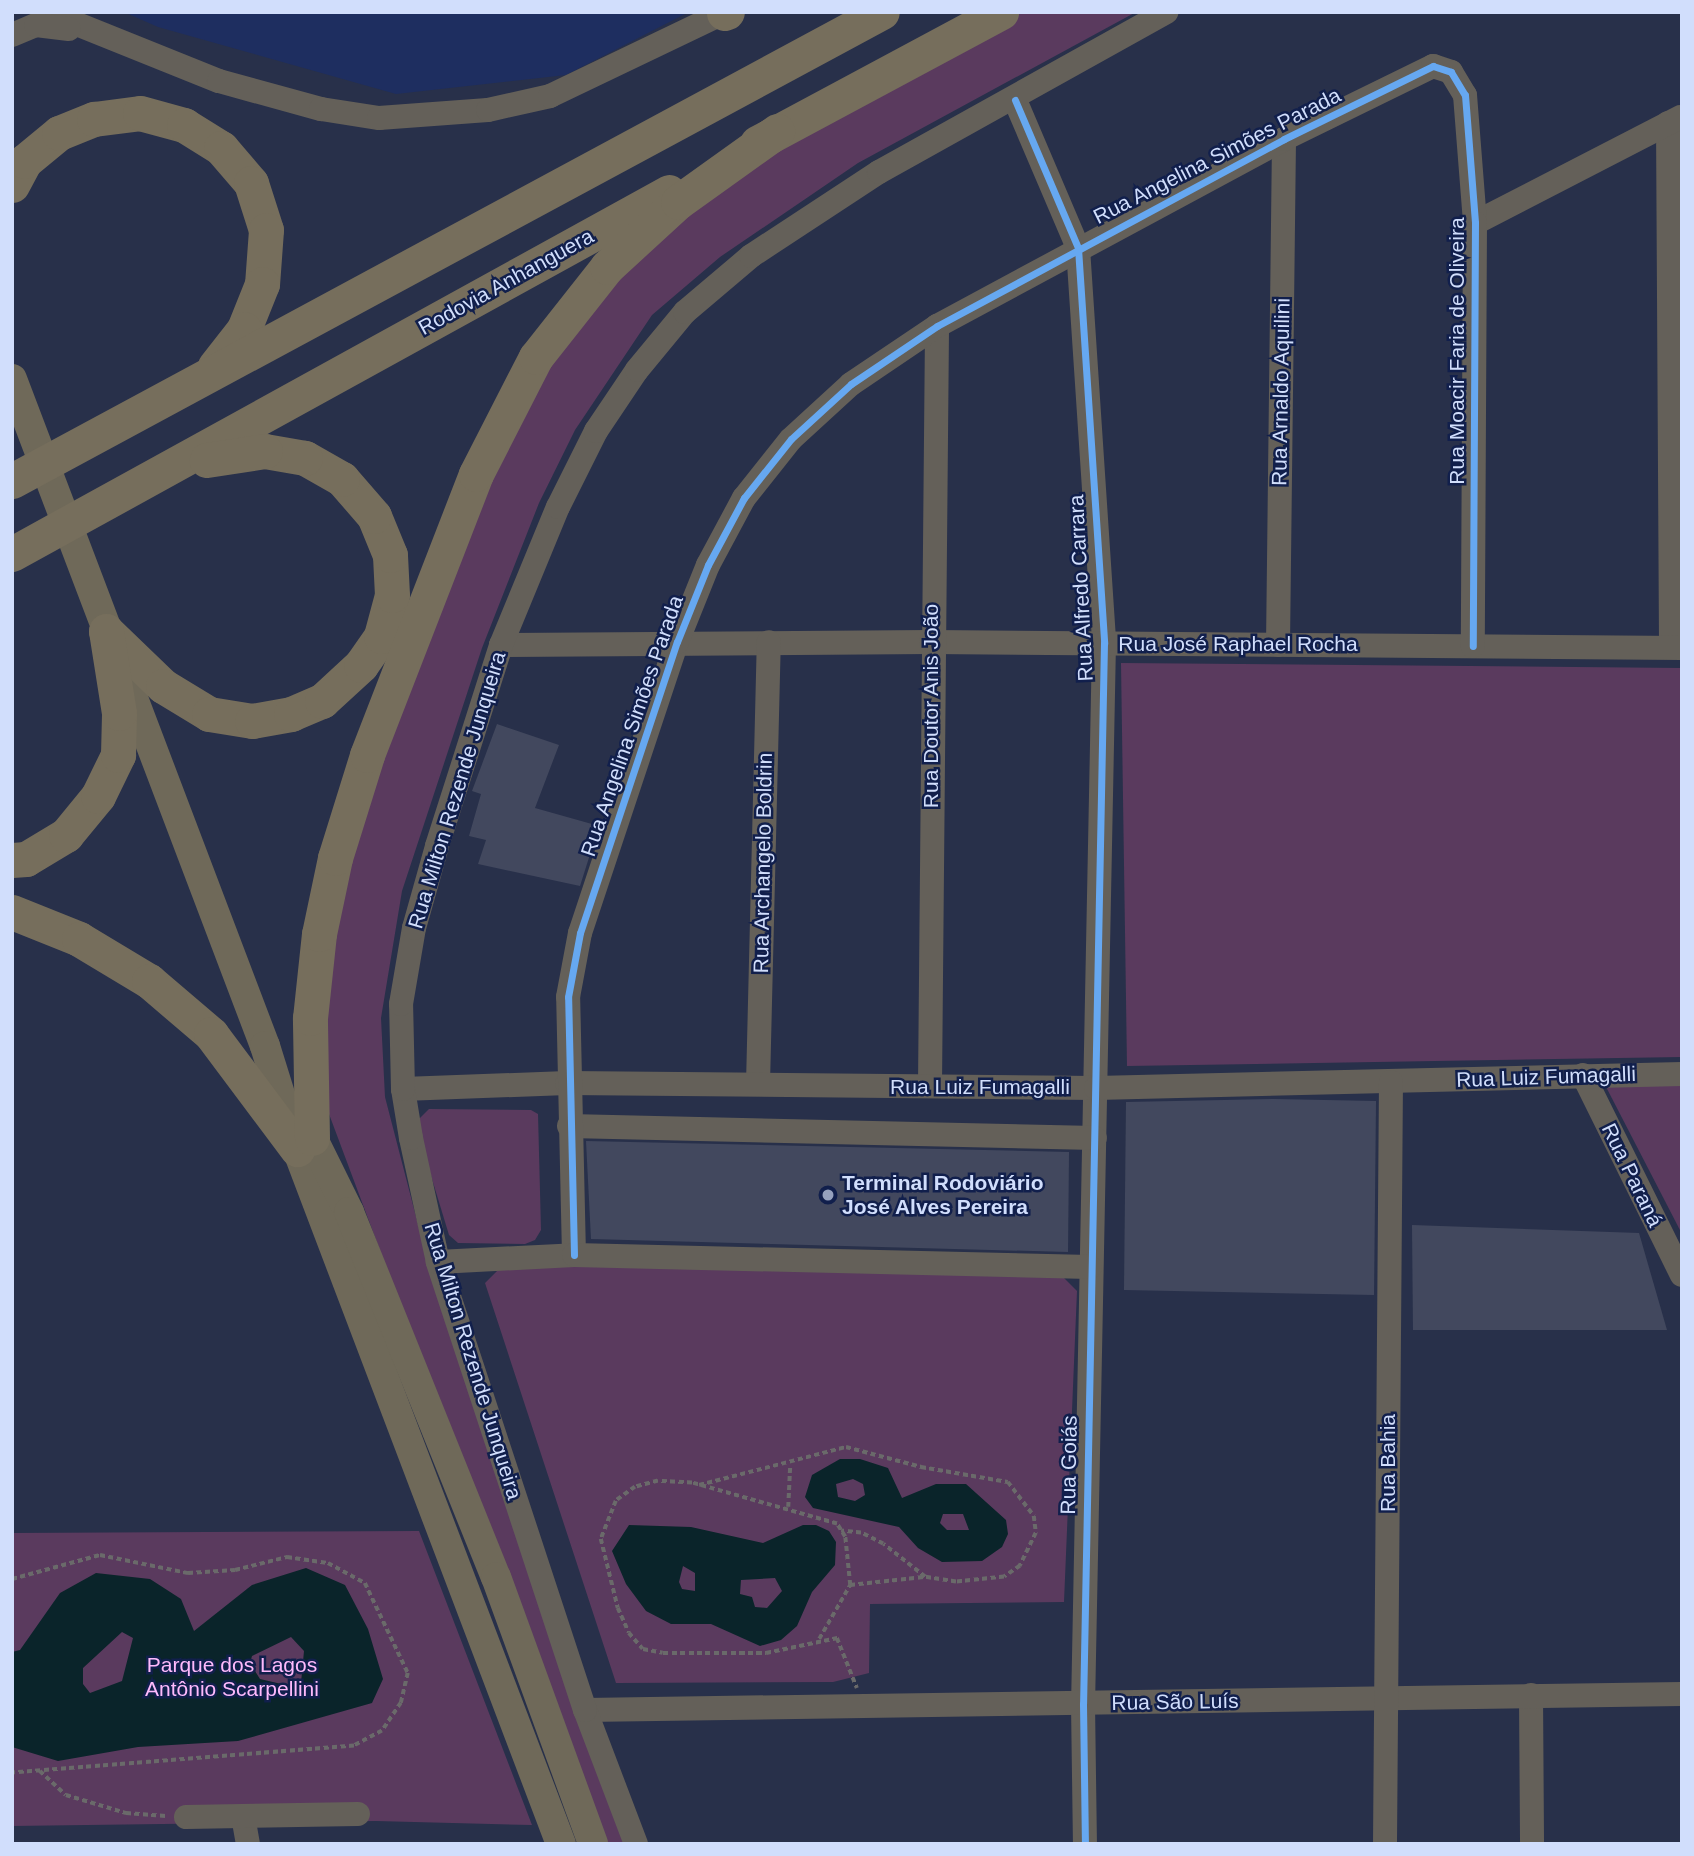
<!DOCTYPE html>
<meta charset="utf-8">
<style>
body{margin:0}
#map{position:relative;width:1694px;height:1856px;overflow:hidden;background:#28304a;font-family:Helvetica,sans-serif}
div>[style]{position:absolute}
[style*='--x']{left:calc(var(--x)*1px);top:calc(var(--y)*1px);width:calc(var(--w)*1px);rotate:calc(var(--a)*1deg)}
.built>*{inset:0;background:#1e2e60}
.green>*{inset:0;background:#5a3a5e}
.water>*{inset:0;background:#0a242a}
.building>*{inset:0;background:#42485e}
.path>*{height:3.5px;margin-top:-1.75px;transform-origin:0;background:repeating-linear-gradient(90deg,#6a6a6a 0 5px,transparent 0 8.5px)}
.minor>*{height:24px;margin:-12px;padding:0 12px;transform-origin:12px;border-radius:12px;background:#646059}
.major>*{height:30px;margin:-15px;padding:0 15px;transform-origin:15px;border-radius:15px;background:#6f6959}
.highway>*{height:35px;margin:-17.5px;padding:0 17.5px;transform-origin:17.5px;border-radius:17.5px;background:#766e5c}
.cycleway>*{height:7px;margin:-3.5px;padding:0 3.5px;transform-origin:3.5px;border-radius:3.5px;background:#66a8f1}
.dots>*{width:19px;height:19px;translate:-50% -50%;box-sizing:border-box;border:4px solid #111f4c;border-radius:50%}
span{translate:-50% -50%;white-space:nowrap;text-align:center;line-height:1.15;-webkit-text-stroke:5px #111f4c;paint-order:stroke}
.street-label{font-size:21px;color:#d1defc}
.poi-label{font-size:21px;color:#d1defc;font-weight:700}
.left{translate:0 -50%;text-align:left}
.park-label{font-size:21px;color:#febafc}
.frame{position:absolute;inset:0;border:14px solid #d1defc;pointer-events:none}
</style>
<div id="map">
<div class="built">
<div style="clip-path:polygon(124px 12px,689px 12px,566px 75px,396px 94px,158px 27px)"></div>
</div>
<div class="green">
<div style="clip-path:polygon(1017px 12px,1136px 12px,858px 163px,720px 257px,652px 315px,575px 430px,539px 503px,482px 648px,402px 891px,381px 1018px,385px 1097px,428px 1263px,627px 1844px,602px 1844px,329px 1114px,318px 1057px,328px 938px,360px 798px,453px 559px,546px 359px,687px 203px)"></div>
<div style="clip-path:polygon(1121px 663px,1682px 668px,1682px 1057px,1127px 1066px)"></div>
<div style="clip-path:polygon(1603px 1081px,1682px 1082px,1682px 1234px)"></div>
<div style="clip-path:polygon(429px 1109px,531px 1110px,538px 1114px,541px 1230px,535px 1240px,525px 1244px,458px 1243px,449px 1235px,415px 1123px)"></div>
<div style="clip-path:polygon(504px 1264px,1061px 1275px,1077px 1291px,1064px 1602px,870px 1604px,869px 1673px,833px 1682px,616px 1683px,485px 1283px)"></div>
<div style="clip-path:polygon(419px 1531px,532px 1825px,376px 1821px,12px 1826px,12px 1533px)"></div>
</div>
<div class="water">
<div style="clip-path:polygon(evenodd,840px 1459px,860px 1459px,888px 1468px,902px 1498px,936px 1484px,966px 1484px,1006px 1520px,1008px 1534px,1002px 1547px,982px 1561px,942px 1562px,918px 1548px,899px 1527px,813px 1508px,805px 1497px,812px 1475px,840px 1459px,853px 1479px,863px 1484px,865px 1495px,855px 1501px,838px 1497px,836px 1484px,853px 1479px,840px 1459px,943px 1514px,963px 1514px,969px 1530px,947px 1530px,940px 1523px,943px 1514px)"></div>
<div style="clip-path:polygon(evenodd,629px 1525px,691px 1527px,763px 1543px,803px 1525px,816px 1525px,829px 1531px,836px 1542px,835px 1565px,812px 1592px,797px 1626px,781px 1640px,760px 1646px,711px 1624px,671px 1624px,646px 1611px,626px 1584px,612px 1551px,629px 1525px,683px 1566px,695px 1573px,695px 1591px,682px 1589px,679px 1582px,683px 1566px,629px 1525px,775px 1578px,782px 1591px,767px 1608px,755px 1607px,752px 1597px,740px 1594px,741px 1580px,775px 1578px)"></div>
<div style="clip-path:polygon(evenodd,306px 1568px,345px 1585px,368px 1629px,383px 1679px,372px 1703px,238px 1741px,138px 1747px,58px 1761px,12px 1747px,12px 1652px,20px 1650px,60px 1593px,96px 1573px,150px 1579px,181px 1599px,194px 1631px,252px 1585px,306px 1568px,122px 1632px,133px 1638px,122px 1681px,90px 1693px,83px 1684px,83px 1668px,122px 1632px,306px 1568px,291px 1637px,304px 1651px,301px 1683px,294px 1687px,260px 1679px,250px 1663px,252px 1656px,291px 1637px)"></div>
</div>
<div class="building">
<div style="clip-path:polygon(497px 724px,559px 745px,535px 808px,599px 826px,580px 886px,478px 864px,486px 840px,469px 836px,481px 794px,472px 791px)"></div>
<div style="clip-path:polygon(1274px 1099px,1376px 1101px,1374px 1295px,1124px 1290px,1126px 1102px)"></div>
<div style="clip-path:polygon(586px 1141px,1069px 1152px,1068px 1252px,591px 1239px)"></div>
<div style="clip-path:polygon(1412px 1225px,1639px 1233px,1667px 1330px,1413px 1330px)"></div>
</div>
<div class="path">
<div style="--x:699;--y:1485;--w:152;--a:-14.5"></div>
<div style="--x:846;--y:1447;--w:78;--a:14.9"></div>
<div style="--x:921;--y:1467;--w:88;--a:9.8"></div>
<div style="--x:1008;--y:1482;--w:43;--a:52.6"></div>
<div style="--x:1034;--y:1516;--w:17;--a:83"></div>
<div style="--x:1036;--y:1533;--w:37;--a:116"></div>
<div style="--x:1020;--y:1566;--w:19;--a:145"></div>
<div style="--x:1004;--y:1577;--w:48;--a:174.1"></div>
<div style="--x:956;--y:1582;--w:31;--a:-171"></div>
<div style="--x:925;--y:1577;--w:53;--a:-141.8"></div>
<div style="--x:883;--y:1544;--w:25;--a:-153"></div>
<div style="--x:861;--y:1533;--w:20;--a:-174"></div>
<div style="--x:788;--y:1507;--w:42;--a:-87.3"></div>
<div style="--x:12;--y:1579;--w:91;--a:-15.3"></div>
<div style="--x:100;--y:1555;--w:90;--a:11.6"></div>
<div style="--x:188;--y:1573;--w:47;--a:-3.7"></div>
<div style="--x:235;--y:1570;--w:54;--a:-14"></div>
<div style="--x:287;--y:1557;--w:41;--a:8.3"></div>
<div style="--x:328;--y:1563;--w:42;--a:28.4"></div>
<div style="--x:365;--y:1583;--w:100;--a:64.5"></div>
<div style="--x:408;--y:1673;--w:31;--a:103"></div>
<div style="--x:401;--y:1703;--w:34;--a:124"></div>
<div style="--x:382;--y:1731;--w:32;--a:152"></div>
<div style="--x:354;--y:1746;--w:343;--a:175.5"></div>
<div style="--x:850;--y:1585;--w:74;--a:-6.2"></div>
<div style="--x:819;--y:1639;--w:62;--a:-60.1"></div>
<div style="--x:850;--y:1585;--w:48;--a:-95.9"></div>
<div style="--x:845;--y:1537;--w:15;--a:-122"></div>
<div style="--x:837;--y:1524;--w:151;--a:-164.2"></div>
<div style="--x:692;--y:1483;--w:34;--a:-177"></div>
<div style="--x:658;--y:1481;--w:24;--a:165"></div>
<div style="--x:635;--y:1487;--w:24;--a:144"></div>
<div style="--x:616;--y:1501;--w:41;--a:111.5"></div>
<div style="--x:601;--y:1539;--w:71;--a:76.2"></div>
<div style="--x:618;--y:1608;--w:27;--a:66"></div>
<div style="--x:629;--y:1633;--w:21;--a:49"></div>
<div style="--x:643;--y:1649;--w:20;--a:11"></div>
<div style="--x:663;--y:1653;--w:103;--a:0"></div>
<div style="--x:766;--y:1653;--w:73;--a:-11.9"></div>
<div style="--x:837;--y:1638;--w:54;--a:68.2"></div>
<div style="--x:40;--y:1771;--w:35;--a:43"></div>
<div style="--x:66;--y:1795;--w:63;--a:16.7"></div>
<div style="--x:126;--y:1813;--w:40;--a:4.3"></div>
</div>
<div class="minor">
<div style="--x:47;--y:12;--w:185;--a:21.9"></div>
<div style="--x:219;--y:81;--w:106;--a:15.4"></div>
<div style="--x:321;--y:109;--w:59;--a:8.8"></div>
<div style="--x:379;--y:118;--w:109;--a:-4.2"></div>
<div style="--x:488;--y:110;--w:64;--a:-12.7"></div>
<div style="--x:550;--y:96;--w:194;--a:-25.6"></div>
<div style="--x:12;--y:35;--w:26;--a:-23"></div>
<div style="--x:36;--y:25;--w:33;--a:7"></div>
<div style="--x:1015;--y:100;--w:161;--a:66.9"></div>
<div style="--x:1078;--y:248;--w:396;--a:86.2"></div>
<div style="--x:1104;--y:643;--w:1061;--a:91.13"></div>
<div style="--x:1083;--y:1704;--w:140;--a:89.2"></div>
<div style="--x:1668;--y:123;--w:524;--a:89.67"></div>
<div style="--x:1475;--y:223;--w:231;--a:-27.3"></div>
<div style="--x:501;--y:645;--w:430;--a:-0.4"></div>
<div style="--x:931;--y:642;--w:751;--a:0.46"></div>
<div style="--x:1278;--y:645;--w:506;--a:-89.32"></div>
<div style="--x:1583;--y:1075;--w:223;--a:63.7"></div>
<div style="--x:758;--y:1084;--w:442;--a:-88.6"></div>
<div style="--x:930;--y:1086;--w:760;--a:-89.47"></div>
<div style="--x:403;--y:1089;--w:164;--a:-2.1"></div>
<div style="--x:567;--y:1083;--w:529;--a:0.54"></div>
<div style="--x:1096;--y:1088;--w:586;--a:-1.37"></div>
<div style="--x:569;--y:1126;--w:526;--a:1.31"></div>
<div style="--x:574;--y:1255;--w:258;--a:-91.3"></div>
<div style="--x:568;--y:997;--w:65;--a:-79.4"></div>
<div style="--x:580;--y:933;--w:307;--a:-71.6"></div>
<div style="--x:677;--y:642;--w:83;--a:-68.1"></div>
<div style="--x:708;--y:565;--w:76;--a:-61.8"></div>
<div style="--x:744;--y:498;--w:75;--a:-51.5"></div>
<div style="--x:791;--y:439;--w:81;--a:-42.5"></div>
<div style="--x:851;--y:384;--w:104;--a:-34"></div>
<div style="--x:937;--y:326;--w:394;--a:-28.3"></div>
<div style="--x:1284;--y:139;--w:166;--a:-26.1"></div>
<div style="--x:1433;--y:66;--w:19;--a:18"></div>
<div style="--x:1451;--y:72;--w:27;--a:59"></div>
<div style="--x:1465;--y:95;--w:128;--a:85.5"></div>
<div style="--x:1475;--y:223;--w:423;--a:90.3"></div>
<div style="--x:438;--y:1262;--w:136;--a:-2.9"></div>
<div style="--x:574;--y:1255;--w:516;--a:1.33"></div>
<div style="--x:1531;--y:1695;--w:149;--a:89.6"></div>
<div style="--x:585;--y:1710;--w:1097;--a:-0.84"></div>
<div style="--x:243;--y:1816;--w:28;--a:80"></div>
<div style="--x:186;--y:1817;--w:172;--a:-1"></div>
<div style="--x:636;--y:1844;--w:143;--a:-110.8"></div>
<div style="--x:585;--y:1710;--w:472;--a:-108.2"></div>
<div style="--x:438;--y:1262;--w:127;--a:-102.3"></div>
<div style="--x:411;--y:1138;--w:50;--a:-99.3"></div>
<div style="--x:403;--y:1089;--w:85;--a:-91.3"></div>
<div style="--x:401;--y:1004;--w:77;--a:-80.3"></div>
<div style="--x:414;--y:928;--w:85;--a:-74.3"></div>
<div style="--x:437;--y:846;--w:211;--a:-72.3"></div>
<div style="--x:501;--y:645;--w:149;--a:-67.6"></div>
<div style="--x:558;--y:507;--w:85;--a:-63.4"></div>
<div style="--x:596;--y:431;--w:73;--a:-56.1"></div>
<div style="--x:637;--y:370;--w:75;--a:-50.4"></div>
<div style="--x:685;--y:312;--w:87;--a:-40.3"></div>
<div style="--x:751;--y:256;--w:153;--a:-33.3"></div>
<div style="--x:879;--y:172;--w:329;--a:-29.1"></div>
<div style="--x:1385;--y:1844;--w:762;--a:-89.55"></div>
</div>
<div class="major">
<div style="--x:12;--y:379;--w:713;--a:69.23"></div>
<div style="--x:265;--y:1046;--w:108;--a:72.7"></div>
<div style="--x:297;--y:1149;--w:743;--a:69.2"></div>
<div style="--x:307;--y:1127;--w:95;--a:63.7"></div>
<div style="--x:349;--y:1212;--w:393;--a:68.1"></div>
<div style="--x:496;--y:1577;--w:284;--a:70"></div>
</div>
<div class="highway">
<div style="--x:724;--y:13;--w:3;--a:-18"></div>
<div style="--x:757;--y:143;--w:277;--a:-28.2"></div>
<div style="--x:12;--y:185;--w:27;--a:-62"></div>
<div style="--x:25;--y:161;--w:44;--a:-39.5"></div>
<div style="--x:59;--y:133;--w:38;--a:-22"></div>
<div style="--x:94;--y:119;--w:46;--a:-7.4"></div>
<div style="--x:140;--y:113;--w:46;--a:15.3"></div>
<div style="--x:184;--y:125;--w:44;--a:31.9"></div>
<div style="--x:221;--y:148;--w:46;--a:49.4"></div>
<div style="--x:251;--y:183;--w:49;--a:72.3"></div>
<div style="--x:266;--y:230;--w:54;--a:94.2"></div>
<div style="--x:262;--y:284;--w:48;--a:111.8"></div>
<div style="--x:244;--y:329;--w:47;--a:128.1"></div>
<div style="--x:12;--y:481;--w:988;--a:-28.33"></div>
<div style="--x:12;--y:554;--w:750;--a:-28.85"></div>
<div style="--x:106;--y:631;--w:79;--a:44"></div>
<div style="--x:163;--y:686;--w:54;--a:31.3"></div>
<div style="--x:209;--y:714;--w:44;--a:9.2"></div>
<div style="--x:252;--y:721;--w:40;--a:-10"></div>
<div style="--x:291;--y:714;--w:34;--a:-23"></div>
<div style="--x:322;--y:701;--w:53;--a:-42.7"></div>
<div style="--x:361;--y:665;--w:35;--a:-55"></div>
<div style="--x:381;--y:636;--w:42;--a:-75"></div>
<div style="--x:392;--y:595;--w:40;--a:-92.9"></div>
<div style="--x:390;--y:555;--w:42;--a:-112.3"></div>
<div style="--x:374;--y:516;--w:49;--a:-130.9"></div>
<div style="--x:342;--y:479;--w:43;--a:-150.4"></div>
<div style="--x:305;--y:458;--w:41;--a:-170.1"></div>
<div style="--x:265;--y:451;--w:59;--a:171.2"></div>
<div style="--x:12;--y:860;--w:14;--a:-4"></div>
<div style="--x:26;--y:859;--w:47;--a:-31"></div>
<div style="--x:66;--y:835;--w:50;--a:-50.6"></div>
<div style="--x:98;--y:796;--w:46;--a:-64"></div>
<div style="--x:118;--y:755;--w:42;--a:-88.6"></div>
<div style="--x:119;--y:713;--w:83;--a:-99"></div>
<div style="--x:12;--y:912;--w:72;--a:21.9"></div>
<div style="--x:79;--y:939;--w:82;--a:31"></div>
<div style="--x:149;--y:981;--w:82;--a:40.5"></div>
<div style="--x:211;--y:1034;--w:144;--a:53.2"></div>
<div style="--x:312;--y:1138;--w:120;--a:-91"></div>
<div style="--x:310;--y:1018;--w:84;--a:-83.9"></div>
<div style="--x:319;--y:934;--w:78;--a:-78.1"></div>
<div style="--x:335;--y:858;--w:108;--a:-72.7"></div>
<div style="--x:367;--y:755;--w:301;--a:-68.8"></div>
<div style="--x:476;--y:474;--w:131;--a:-62.9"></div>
<div style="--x:536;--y:357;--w:115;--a:-51.7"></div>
<div style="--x:607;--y:267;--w:96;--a:-42.5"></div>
<div style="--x:678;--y:202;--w:122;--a:-35.6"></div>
</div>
<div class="cycleway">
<div style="--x:1015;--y:100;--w:161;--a:66.9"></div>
<div style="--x:1078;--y:248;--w:396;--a:86.2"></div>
<div style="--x:1104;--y:643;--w:1061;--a:91.13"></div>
<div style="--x:1083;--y:1704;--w:140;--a:89.2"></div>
<div style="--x:574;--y:1255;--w:258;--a:-91.3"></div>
<div style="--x:568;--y:997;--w:65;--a:-79.4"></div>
<div style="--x:580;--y:933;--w:307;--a:-71.6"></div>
<div style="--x:677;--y:642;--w:83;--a:-68.1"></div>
<div style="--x:708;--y:565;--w:76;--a:-61.8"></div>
<div style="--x:744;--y:498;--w:75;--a:-51.5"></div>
<div style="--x:791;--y:439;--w:81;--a:-42.5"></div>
<div style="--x:851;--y:384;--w:104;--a:-34"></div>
<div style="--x:937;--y:326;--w:394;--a:-28.3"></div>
<div style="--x:1284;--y:139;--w:166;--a:-26.1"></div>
<div style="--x:1433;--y:66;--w:19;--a:18"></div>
<div style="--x:1451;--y:72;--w:27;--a:59"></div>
<div style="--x:1465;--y:95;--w:128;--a:85.5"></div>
<div style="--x:1475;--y:223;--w:423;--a:90.3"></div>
</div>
<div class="dots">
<div style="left:828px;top:1195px;background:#96a1be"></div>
</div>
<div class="street-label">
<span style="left:1217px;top:156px;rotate:-27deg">Rua Angelina Simões Parada</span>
<span style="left:506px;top:282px;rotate:-29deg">Rodovia Anhanguera</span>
<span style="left:1457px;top:351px;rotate:-90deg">Rua Moacir Faria de Oliveira</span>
<span style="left:1281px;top:392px;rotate:-89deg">Rua Arnaldo Aquilini</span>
<span style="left:1081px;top:588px;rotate:-93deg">Rua Alfredo Carrara</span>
<span style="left:1238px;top:644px">Rua José Raphael Rocha</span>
<span style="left:931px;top:706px;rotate:-90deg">Rua Doutor Anis João</span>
<span style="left:632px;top:726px;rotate:-71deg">Rua Angelina Simões Parada</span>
<span style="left:457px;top:790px;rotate:-73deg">Rua Milton Rezende Junqueira</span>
<span style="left:763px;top:863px;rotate:-89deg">Rua Archangelo Boldrin</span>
<span style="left:1546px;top:1077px;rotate:-2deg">Rua Luiz Fumagalli</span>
<span style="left:980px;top:1087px">Rua Luiz Fumagalli</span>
<span style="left:1632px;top:1175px;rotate:64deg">Rua Paraná</span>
<span style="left:473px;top:1361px;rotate:73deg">Rua Milton Rezende Junqueira</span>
<span style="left:1388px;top:1463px;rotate:-90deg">Rua Bahia</span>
<span style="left:1069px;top:1465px;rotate:-89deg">Rua Goiás</span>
<span style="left:1175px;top:1702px;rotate:-1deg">Rua São Luís</span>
</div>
<div class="poi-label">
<span class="left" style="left:842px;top:1195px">Terminal Rodoviário<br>José Alves Pereira</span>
</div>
<div class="park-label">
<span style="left:232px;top:1677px">Parque dos Lagos<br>Antônio Scarpellini</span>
</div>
<div class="frame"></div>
</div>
